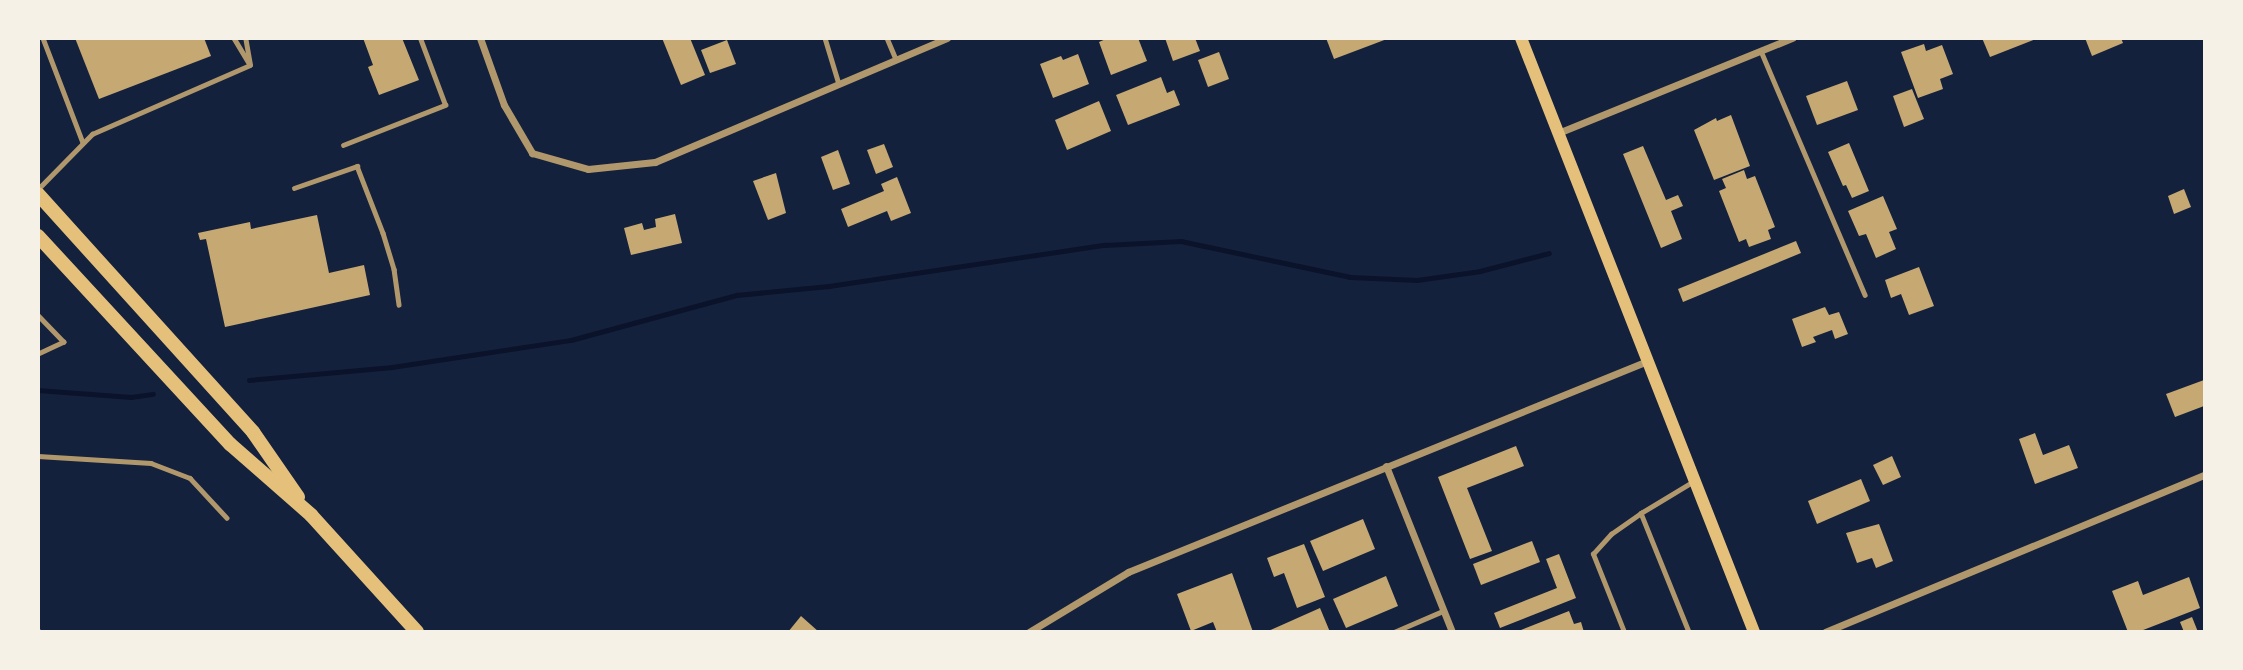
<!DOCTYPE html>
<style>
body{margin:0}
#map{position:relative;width:2243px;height:670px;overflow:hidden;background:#14213d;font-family:Lato,sans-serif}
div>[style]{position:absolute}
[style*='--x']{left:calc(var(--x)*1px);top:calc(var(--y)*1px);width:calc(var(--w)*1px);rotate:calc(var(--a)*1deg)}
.stream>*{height:4.5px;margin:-2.25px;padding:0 2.25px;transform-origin:2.25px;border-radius:2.25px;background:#0b132b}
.building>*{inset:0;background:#c6a872}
.service>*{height:4.5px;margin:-2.25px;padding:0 2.25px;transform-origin:2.25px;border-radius:2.25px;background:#b1986c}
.minor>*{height:7px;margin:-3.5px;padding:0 3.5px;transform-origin:3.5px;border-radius:3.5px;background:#b1986c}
.secondary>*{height:12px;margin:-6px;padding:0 6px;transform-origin:6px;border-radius:6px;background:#e5c07b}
.primary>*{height:14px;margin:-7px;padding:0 7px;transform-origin:7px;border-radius:7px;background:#e5c07b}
span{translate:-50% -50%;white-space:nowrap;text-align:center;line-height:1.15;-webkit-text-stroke:5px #f6f1e7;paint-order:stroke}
.frame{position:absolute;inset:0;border:40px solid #f6f1e7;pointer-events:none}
</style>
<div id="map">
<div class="stream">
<div style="--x:249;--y:380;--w:144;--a:-5.2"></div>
<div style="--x:392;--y:367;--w:181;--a:-8.6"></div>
<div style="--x:571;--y:340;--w:172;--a:-15.2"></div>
<div style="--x:737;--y:295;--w:92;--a:-5.6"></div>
<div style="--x:829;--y:286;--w:278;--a:-8.5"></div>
<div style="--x:1104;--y:245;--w:77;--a:-3"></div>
<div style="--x:1181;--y:241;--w:173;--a:12"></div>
<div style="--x:1350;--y:277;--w:67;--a:2.6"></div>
<div style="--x:1417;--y:280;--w:64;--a:-8.1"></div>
<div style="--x:1480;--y:271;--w:71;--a:-14.6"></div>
<div style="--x:38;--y:390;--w:93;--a:4.3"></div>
<div style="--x:131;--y:397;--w:22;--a:-8"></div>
</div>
<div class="building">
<div style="clip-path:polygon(75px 38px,204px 38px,211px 56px,99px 99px)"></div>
<div style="clip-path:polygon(363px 38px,402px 38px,419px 80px,379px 95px,368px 67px,373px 65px)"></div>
<div style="clip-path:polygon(662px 38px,690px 38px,705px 75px,681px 85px)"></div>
<div style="clip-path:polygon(1108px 38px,1138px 38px,1147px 61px,1111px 75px,1099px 42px)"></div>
<div style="clip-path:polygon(1165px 38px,1195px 38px,1200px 51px,1173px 61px)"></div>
<div style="clip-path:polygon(1326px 38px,1387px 38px,1387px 39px,1334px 59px)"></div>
<div style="clip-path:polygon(1982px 38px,2036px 38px,2036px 39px,1990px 57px)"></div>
<div style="clip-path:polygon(2085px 38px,2121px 38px,2123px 43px,2092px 56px)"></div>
<div style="clip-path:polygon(727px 40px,736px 64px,710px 73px,701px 50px)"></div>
<div style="clip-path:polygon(1924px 44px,1926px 51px,1942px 45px,1953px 74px,1940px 79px,1943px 89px,1918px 98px,1901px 52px)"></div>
<div style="clip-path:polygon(1219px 52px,1229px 79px,1208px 87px,1198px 60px)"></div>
<div style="clip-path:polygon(1078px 54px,1089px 84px,1053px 98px,1040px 64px,1061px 56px,1063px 60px)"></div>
<div style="clip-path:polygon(1161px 77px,1167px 93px,1174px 90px,1180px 105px,1128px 125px,1116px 95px)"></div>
<div style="clip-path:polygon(1847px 81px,1858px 110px,1817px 125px,1806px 96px)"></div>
<div style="clip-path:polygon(1912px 89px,1924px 119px,1904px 127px,1893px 96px)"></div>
<div style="clip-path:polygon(1099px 101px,1111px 131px,1067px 150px,1055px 120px)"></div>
<div style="clip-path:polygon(1731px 115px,1750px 166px,1714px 180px,1694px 130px,1716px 118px,1717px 121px)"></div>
<div style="clip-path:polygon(1849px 143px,1869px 191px,1852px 198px,1846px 185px,1843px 186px,1828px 152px)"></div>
<div style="clip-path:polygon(884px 144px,893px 167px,876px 174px,867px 150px)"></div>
<div style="clip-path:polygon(1643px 146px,1666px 200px,1678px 195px,1683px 206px,1671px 211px,1682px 239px,1661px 248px,1623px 154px)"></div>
<div style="clip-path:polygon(838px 150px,850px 184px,833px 190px,821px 157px)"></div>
<div style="clip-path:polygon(1744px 170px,1747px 179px,1755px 176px,1775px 227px,1768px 230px,1771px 239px,1749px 247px,1746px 239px,1739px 242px,1719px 191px,1726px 188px,1722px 179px)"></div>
<div style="clip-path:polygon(776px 173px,786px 213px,768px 220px,753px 181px)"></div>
<div style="clip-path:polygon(897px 177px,911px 213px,891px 221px,887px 211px,848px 227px,841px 209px,884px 191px,881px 184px)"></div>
<div style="clip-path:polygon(2184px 189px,2191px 207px,2174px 214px,2168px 196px)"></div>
<div style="clip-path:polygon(1883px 196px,1897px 229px,1889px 232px,1896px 249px,1876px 258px,1866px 234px,1859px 236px,1848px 211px)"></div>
<div style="clip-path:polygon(675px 214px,682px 243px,631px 255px,624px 228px,642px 223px,644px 230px,656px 227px,655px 219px)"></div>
<div style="clip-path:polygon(317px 215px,329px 273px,364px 265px,370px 295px,225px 327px,206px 239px,200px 240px,198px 233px,250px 222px,251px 229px)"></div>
<div style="clip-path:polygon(1796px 241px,1801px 253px,1683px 302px,1678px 289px)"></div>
<div style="clip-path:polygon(1919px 267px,1934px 306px,1909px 315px,1901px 294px,1891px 298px,1885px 280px)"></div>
<div style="clip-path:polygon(1825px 307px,1829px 315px,1839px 312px,1848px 334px,1835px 339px,1832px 330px,1813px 337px,1816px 342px,1802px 347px,1792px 319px)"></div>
<div style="clip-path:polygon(2204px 380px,2204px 406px,2175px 417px,2166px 394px)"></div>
<div style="clip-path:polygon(2035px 433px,2043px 455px,2069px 445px,2078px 468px,2035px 484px,2019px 439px)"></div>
<div style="clip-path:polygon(1516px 446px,1524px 466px,1467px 488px,1492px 551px,1470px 559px,1438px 477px)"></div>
<div style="clip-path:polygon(1892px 456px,1901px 477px,1883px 485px,1873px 465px)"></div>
<div style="clip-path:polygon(1861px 479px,1870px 501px,1817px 524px,1808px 501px)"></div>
<div style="clip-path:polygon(1363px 519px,1375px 549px,1323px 571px,1310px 541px)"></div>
<div style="clip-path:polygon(1879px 524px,1893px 561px,1876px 568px,1872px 558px,1857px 563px,1846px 533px)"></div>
<div style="clip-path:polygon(1532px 541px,1540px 562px,1481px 585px,1473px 564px)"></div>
<div style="clip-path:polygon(1304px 544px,1325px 597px,1297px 608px,1284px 573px,1274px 577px,1267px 558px)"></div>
<div style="clip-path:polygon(1559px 554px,1576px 598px,1500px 628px,1494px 613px,1557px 588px,1546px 559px)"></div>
<div style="clip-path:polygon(1232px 573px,1253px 632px,1217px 632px,1213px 622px,1191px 631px,1177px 594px)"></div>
<div style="clip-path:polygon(1386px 576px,1398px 606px,1346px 628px,1333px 599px)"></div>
<div style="clip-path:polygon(2189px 577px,2200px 608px,2138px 632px,2128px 632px,2112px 591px,2138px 581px,2143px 595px)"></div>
<div style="clip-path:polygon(1320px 608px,1330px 632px,1266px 632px)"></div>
<div style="clip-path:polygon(1569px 611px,1574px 624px,1581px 622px,1584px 632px,1516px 632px)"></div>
<div style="clip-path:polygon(801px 616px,819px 632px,788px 632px)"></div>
<div style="clip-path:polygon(2192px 617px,2198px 632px,2184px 632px,2180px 622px)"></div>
</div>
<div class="service">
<div style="--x:43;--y:38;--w:112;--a:69.1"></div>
<div style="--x:234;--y:38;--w:31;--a:59"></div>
<div style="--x:250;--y:65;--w:27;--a:-100"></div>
<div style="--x:825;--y:38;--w:48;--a:73.1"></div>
<div style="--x:887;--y:38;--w:23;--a:67"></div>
<div style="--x:1761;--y:51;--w:265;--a:66.9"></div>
<div style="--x:343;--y:145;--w:110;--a:-21.4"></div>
<div style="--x:445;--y:105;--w:72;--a:-110.5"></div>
<div style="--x:294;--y:188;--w:67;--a:-19.2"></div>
<div style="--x:357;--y:166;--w:72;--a:68.8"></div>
<div style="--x:383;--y:233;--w:38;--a:73"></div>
<div style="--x:394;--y:269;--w:36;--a:82"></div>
<div style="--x:38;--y:189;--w:77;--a:-45.5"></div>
<div style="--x:92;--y:134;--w:172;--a:-23.6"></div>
<div style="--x:38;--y:315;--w:37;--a:46"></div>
<div style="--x:64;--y:342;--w:29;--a:155"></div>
<div style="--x:38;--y:456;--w:113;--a:3.5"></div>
<div style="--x:151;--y:463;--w:42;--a:21"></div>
<div style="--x:190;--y:478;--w:54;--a:47.2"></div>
<div style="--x:1641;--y:513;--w:128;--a:68"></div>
<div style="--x:38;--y:630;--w:2;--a:63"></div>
<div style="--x:1394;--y:632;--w:53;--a:-23.2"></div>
<div style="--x:1624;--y:632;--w:84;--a:-111.7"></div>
<div style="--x:1593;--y:554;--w:27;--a:-48"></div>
<div style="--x:1611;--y:534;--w:37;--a:-35"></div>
<div style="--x:1641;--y:513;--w:62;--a:-31.1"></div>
</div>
<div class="minor">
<div style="--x:480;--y:38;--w:71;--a:70.3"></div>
<div style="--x:504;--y:105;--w:56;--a:59.7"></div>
<div style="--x:532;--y:153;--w:58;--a:15.9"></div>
<div style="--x:588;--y:169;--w:67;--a:-6"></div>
<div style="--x:655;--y:162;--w:317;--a:-23"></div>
<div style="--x:1558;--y:133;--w:253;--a:-22.1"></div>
<div style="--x:1386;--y:466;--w:179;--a:68.3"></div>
<div style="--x:1029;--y:632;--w:116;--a:-31.2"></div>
<div style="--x:1128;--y:572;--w:560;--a:-22.12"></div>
<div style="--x:1825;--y:632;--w:410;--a:-22.5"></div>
</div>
<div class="secondary">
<div style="--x:1521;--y:38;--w:638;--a:68.58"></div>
</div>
<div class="primary">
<div style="--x:38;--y:194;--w:321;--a:47.9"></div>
<div style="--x:253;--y:432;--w:79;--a:55.3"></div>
<div style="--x:38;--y:236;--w:283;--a:47.3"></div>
<div style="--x:230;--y:444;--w:108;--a:41.2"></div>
<div style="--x:311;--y:515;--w:158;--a:47.8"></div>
</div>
<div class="frame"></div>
</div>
